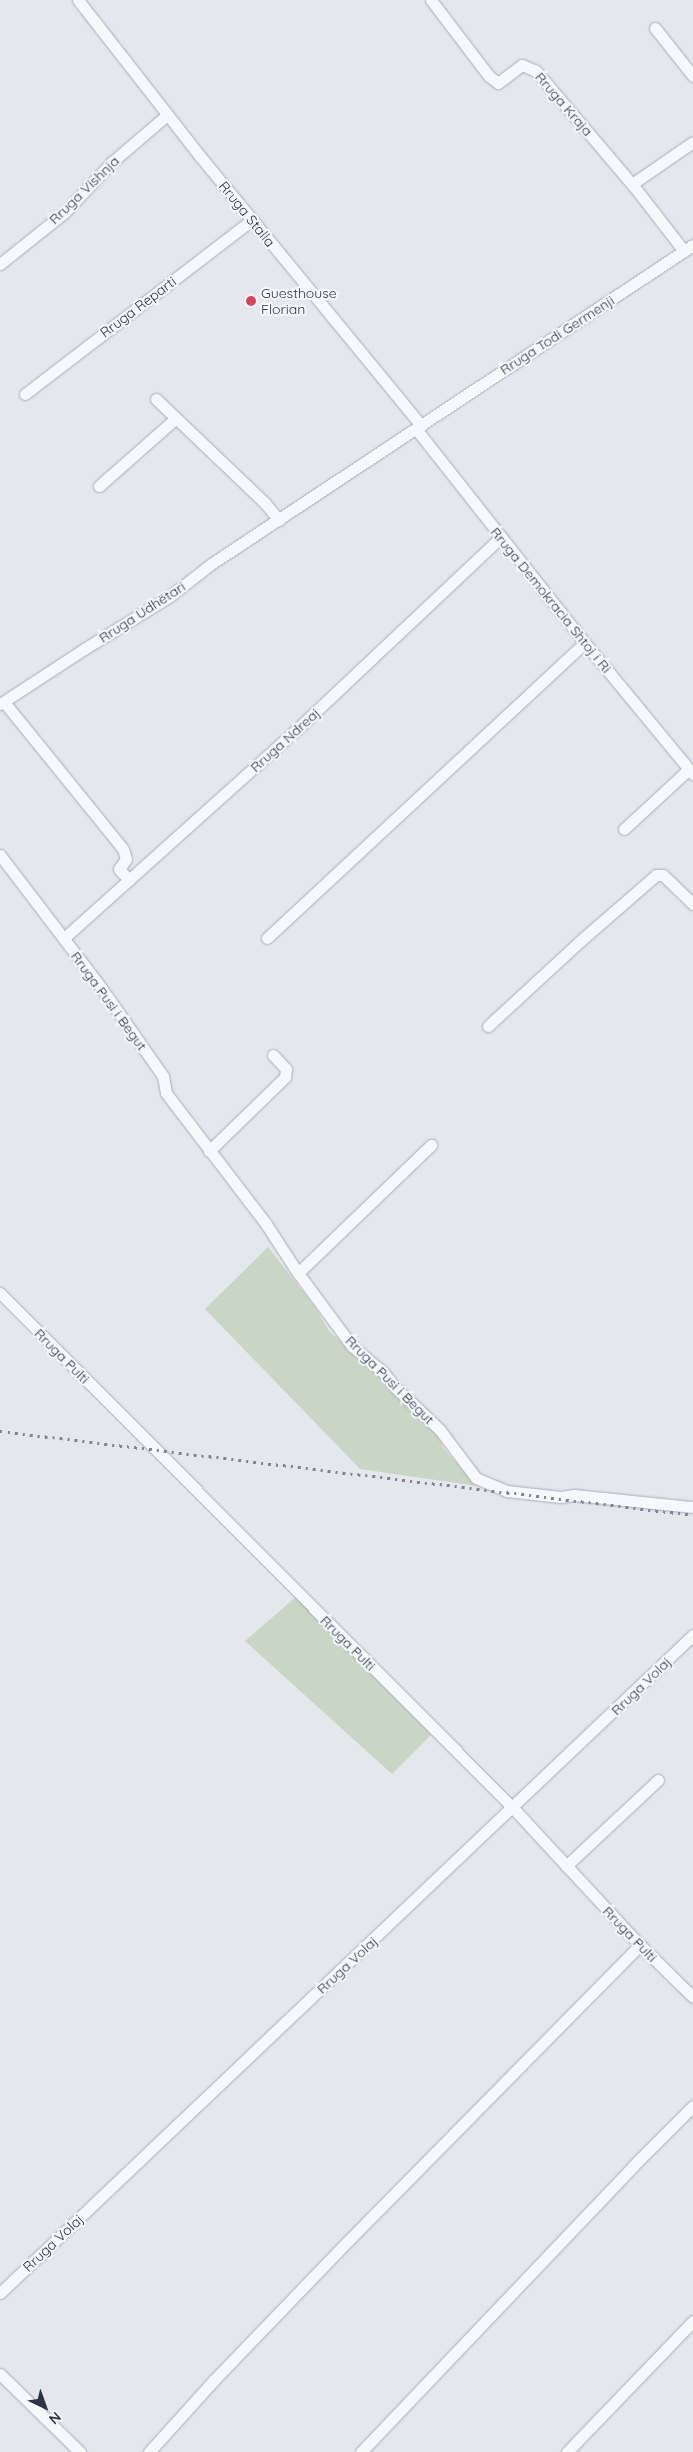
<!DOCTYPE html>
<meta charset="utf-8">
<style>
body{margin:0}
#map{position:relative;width:693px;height:2452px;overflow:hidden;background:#e4e7ec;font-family:Quicksand,sans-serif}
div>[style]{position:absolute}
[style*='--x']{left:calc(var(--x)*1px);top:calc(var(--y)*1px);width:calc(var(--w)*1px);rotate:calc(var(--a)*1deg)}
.green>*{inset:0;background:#c9d6c5}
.roads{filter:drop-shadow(0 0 1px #a9aeb7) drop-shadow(0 0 1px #a9aeb7)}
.minor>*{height:11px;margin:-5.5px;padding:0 5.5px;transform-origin:5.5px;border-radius:5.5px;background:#f7f8fa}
.rail>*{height:2.5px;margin-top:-1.25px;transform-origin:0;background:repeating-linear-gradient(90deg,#7d8696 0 2.5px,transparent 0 7.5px)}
.dots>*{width:14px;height:14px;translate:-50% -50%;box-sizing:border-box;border:2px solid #f4f6f9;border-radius:50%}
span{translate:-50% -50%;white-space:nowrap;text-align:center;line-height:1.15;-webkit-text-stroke:4.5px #f4f6f9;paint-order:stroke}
.street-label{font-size:14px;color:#2b3445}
.poi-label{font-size:14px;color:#2b3445}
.left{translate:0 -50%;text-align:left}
.north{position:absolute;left:20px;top:2382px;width:50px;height:50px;-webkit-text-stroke:4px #f4f6f9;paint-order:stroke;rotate:138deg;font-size:14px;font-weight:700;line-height:20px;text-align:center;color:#2b3445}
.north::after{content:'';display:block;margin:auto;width:18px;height:22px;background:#2b3445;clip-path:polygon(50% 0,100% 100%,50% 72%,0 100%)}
</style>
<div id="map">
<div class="green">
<div style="clip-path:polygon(268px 1247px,314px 1306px,329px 1331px,345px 1346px,357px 1353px,427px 1424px,438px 1436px,443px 1448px,477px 1486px,360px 1469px,205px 1309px)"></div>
<div style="clip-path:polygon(298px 1595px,434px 1732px,392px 1774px,245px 1641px)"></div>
</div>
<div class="roads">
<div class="minor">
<div style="--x:78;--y:0;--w:197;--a:52"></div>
<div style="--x:199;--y:155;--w:350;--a:50.6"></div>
<div style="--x:431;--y:0;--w:96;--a:52.7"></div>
<div style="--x:489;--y:76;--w:11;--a:38"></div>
<div style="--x:498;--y:83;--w:30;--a:-37"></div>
<div style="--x:522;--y:65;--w:15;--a:23"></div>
<div style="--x:536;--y:71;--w:148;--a:49.7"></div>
<div style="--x:632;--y:184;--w:85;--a:52.2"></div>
<div style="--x:655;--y:28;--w:61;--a:51.6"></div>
<div style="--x:632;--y:184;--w:74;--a:-34.5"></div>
<div style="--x:0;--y:264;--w:83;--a:-38.7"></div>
<div style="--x:65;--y:212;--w:69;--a:-46.8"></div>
<div style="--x:112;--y:162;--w:72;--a:-40.5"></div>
<div style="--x:25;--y:394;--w:286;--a:-37.5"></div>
<div style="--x:156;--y:399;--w:151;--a:43.7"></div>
<div style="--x:265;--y:503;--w:22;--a:51"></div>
<div style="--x:416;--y:429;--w:273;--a:51.7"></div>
<div style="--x:585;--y:643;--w:170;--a:50.5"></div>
<div style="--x:99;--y:486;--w:101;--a:-41.4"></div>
<div style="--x:4;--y:702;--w:189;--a:51"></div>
<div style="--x:123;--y:849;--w:10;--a:73"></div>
<div style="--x:126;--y:859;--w:12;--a:125"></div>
<div style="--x:119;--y:869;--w:15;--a:48"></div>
<div style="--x:0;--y:704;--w:100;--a:-33.2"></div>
<div style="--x:84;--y:649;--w:101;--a:-31.6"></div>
<div style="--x:170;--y:596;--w:52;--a:-38"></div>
<div style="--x:211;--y:564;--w:578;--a:-33.5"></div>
<div style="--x:624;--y:829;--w:88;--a:-42.7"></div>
<div style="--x:0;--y:855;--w:168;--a:52.7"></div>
<div style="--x:102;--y:989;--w:106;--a:55"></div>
<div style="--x:163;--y:1076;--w:17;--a:80"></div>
<div style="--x:166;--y:1093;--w:165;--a:52.6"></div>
<div style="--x:266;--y:1224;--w:59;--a:56.9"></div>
<div style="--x:298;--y:1273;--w:91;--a:53.5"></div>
<div style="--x:352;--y:1346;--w:40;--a:40"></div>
<div style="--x:383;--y:1372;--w:22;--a:51"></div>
<div style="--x:397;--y:1389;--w:59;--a:43.6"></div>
<div style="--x:440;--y:1430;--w:60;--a:53.1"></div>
<div style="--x:476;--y:1478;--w:34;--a:23"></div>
<div style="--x:507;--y:1491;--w:54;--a:6.3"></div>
<div style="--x:561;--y:1497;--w:13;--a:-9"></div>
<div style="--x:574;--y:1495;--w:120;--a:5.8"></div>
<div style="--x:64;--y:938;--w:310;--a:-41.9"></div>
<div style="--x:295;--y:731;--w:283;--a:-43.3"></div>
<div style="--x:267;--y:938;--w:434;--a:-42.9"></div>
<div style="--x:488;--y:1026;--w:124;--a:-42.7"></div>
<div style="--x:579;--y:942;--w:102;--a:-41"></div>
<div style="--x:656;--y:875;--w:7;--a:0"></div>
<div style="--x:663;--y:875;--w:42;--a:44"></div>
<div style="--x:209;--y:1151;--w:106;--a:-44.2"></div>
<div style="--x:285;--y:1077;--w:8;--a:-83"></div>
<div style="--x:286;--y:1069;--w:19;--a:-133"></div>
<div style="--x:298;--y:1273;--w:185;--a:-43.9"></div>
<div style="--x:0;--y:1293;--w:727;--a:45.11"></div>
<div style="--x:513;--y:1808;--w:187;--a:47.2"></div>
<div style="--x:640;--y:1945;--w:74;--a:44.5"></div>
<div style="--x:566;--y:1866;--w:126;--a:-43.1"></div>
<div style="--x:0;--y:2293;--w:956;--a:-43.52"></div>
<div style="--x:0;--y:2374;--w:112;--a:44.3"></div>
<div style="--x:149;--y:2452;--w:97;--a:-47.9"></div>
<div style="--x:214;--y:2380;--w:192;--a:-46.1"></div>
<div style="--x:347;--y:2242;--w:417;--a:-45.4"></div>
<div style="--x:361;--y:2452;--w:395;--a:-46.4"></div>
<div style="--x:633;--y:2166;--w:85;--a:-45"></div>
<div style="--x:567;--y:2452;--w:182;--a:-46.1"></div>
</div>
</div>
<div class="rail">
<div style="--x:0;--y:1431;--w:698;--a:6.91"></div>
</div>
<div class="dots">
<div style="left:251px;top:301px;background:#d1495b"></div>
</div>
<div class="street-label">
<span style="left:564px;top:104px;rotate:49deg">Rruga Kraja</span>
<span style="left:84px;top:190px;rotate:-44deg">Rruga Vishnja</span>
<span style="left:247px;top:214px;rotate:51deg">Rruga Stalla</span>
<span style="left:138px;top:307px;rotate:-37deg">Rruga Reparti</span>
<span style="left:557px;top:335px;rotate:-33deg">Rruga Todi Germenji</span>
<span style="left:551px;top:600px;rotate:51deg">Rruga Demokracia Shtoj i Ri</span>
<span style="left:142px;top:612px;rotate:-33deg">Rruga Udhëtari</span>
<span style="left:285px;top:740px;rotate:-42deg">Rruga Ndreaj</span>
<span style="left:109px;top:1001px;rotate:54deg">Rruga Pusi i Begut</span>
<span style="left:62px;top:1356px;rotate:45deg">Rruga Pulti</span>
<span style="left:390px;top:1380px;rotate:45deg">Rruga Pusi i Begut</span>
<span style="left:348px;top:1643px;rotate:45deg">Rruga Pulti</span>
<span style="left:641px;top:1686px;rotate:-44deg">Rruga Volaj</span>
<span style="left:630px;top:1934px;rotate:46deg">Rruga Pulti</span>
<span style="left:347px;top:1965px;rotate:-43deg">Rruga Volaj</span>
<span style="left:53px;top:2243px;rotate:-43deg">Rruga Volaj</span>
</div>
<div class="poi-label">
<span class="left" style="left:261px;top:301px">Guesthouse<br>Florian</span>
</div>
<div class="north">N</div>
</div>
